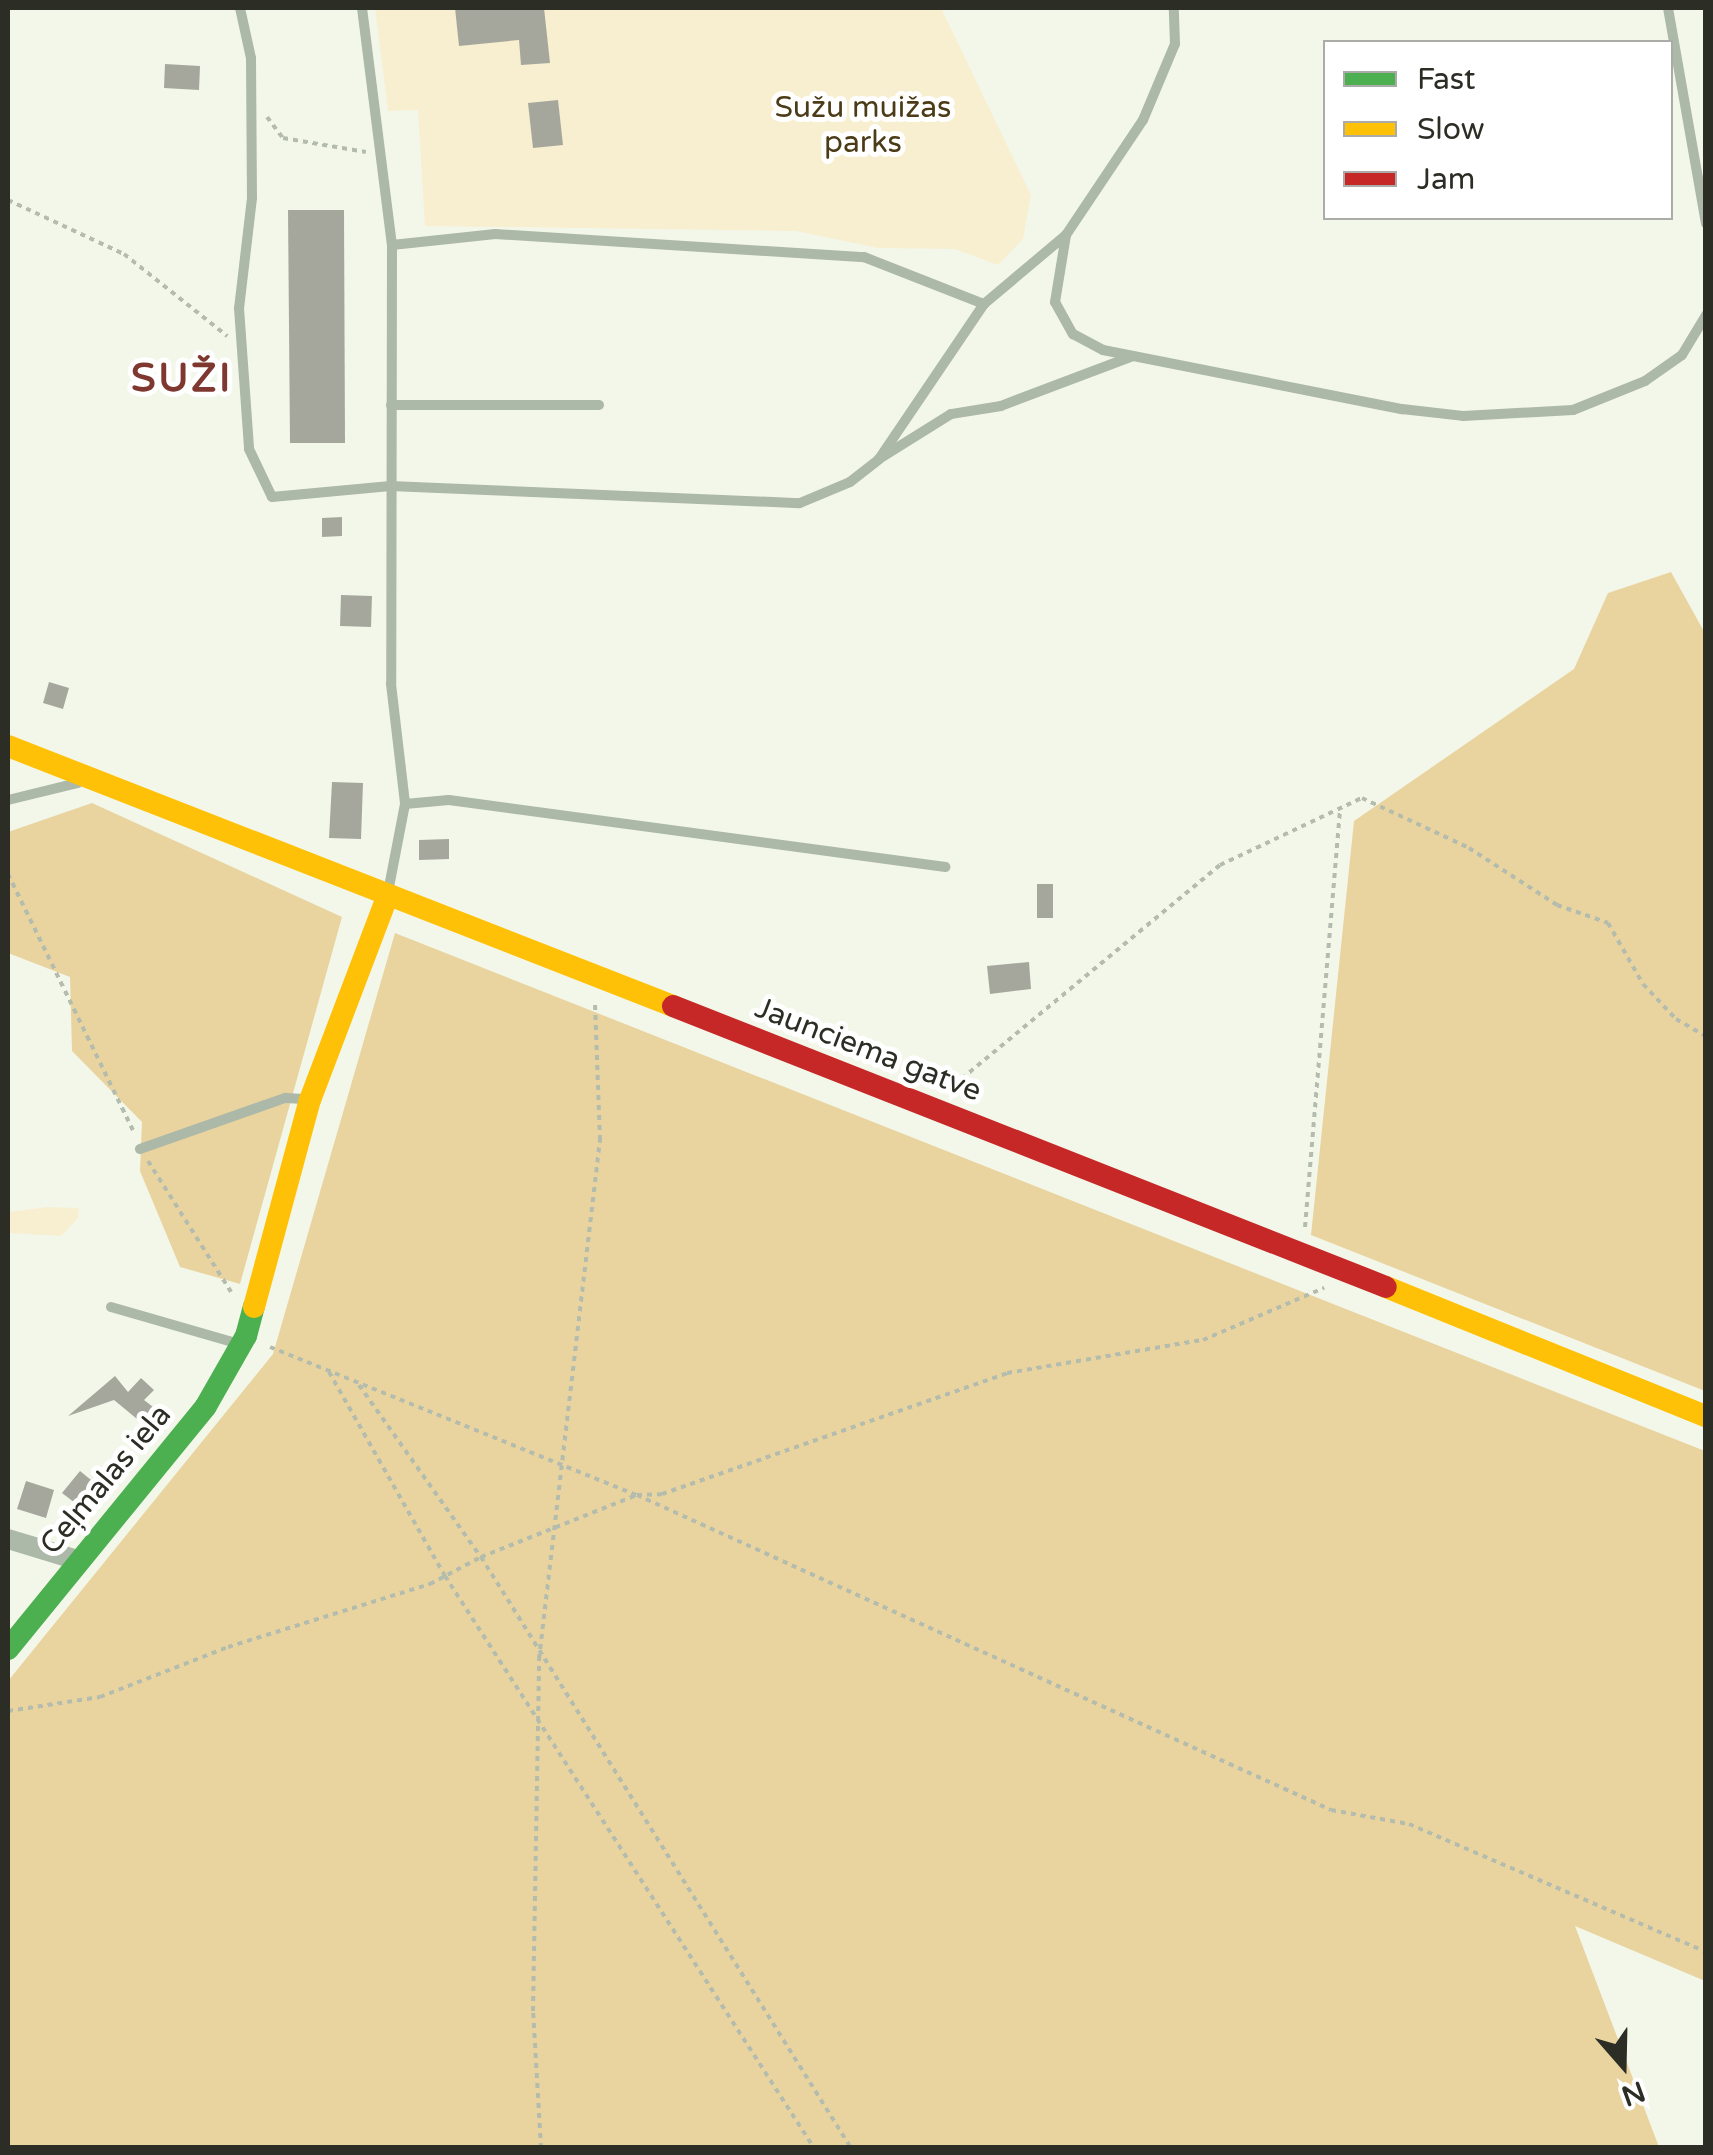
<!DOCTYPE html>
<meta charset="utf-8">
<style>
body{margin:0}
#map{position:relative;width:1713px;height:2155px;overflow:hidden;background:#f3f7ea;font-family:"Varela Round",sans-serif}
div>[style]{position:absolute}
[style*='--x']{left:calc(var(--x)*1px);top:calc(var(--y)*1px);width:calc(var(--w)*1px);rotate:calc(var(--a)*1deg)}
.green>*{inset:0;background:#f8eed0}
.forest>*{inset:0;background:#e9d4a0}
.building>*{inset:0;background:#a5a79c}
.path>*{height:4px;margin-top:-2px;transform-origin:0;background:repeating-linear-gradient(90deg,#b4bcae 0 5px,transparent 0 10px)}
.lane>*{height:10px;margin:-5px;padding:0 5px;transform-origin:5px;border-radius:5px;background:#acb8a8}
.street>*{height:20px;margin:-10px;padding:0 10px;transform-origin:10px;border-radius:10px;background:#acb8a8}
.fast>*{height:22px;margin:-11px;padding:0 11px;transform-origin:11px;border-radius:11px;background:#4caf50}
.slow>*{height:22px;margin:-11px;padding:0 11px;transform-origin:11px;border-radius:11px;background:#ffc107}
.jam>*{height:22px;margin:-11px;padding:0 11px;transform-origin:11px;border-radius:11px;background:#c62828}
span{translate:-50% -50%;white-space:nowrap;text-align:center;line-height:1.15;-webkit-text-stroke:10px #fff;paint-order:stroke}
.park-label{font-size:30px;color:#4c3b17}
.street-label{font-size:30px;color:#2c2e25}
.district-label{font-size:40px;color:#7f382f;font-weight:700;letter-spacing:2.5px}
.frame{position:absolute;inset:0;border:10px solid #2c2e25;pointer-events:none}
.legend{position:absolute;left:1323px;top:40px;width:350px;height:180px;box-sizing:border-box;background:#fff;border:2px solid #ababa8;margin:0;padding:12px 18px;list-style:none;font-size:30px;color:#2c2e25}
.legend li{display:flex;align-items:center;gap:20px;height:50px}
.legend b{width:50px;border:2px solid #ababa8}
.north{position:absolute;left:1573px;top:2015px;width:100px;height:100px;-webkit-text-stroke:8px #fff;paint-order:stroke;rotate:160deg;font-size:28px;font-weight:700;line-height:40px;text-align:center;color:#2c2e25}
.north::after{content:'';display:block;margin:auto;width:35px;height:45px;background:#2c2e25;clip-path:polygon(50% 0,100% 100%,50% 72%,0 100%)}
</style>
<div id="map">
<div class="green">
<div style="clip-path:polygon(375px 8px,941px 8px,1031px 195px,1023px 239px,998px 265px,955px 249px,878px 248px,796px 231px,425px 226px,418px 110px,388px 111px)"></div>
<div style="clip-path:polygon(48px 1207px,79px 1208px,78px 1218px,61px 1236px,8px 1233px,8px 1212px)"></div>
</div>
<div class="forest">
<div style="clip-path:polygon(1671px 572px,1706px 635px,1705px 1391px,1311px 1235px,1354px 821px,1574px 669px,1608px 593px)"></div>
<div style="clip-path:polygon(92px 803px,342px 917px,240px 1284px,180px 1267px,140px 1171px,142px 1122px,72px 1051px,70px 977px,8px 953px,8px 832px)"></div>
<div style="clip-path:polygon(395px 933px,1705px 1451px,1705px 1981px,1575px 1926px,1659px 2147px,8px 2147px,8px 1681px,273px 1354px)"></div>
</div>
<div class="building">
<div style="clip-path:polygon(455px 8px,544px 8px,550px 63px,521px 65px,519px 40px,459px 46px)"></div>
<div style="clip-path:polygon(165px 64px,200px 66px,199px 90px,164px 88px)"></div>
<div style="clip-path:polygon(558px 100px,563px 145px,533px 148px,528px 103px)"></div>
<div style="clip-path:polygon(288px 210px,344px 210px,345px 443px,290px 443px)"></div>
<div style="clip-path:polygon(342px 517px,342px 536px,322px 537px,322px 518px)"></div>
<div style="clip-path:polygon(341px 595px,372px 596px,371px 627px,340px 626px)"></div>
<div style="clip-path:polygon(49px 682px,69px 688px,63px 709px,43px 703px)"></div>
<div style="clip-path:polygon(332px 782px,363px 783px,361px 839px,329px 838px)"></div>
<div style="clip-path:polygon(449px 839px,449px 859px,419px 860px,419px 840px)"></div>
<div style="clip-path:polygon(1037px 884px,1053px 884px,1053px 918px,1037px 918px)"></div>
<div style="clip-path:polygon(1029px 962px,1031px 989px,990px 994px,987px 966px)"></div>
<div style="clip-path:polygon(115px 1376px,128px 1392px,141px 1378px,154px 1390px,144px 1400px,157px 1410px,148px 1428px,114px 1400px,68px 1416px)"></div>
<div style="clip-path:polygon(80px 1471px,96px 1484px,79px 1506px,62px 1493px)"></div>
<div style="clip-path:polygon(26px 1481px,54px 1490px,46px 1518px,17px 1509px)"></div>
</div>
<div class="path">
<div style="--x:267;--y:117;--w:26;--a:53"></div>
<div style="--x:283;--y:138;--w:84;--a:9.6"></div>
<div style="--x:8;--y:200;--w:128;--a:25"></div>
<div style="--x:124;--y:254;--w:132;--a:38.5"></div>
<div style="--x:8;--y:874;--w:289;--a:64"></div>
<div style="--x:954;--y:1085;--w:345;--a:-39.6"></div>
<div style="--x:1220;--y:865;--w:157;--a:-25.3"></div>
<div style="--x:1362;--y:798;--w:118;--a:25"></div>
<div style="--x:1469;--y:848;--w:105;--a:32.9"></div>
<div style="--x:1557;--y:905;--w:54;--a:19.4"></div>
<div style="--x:1608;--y:923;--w:70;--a:60.2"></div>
<div style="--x:1643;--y:984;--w:48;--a:46.7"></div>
<div style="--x:1676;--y:1019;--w:34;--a:30"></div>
<div style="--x:148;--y:1161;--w:155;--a:57.6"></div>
<div style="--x:1305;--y:1227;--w:420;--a:-85.2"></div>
<div style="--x:270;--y:1347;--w:396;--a:22"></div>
<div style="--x:637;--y:1495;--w:762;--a:24.41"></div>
<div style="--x:1331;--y:1810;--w:79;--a:10.2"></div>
<div style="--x:1409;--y:1824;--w:323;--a:23.3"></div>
<div style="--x:329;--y:1372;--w:235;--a:60.4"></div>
<div style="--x:445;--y:1576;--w:681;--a:57.17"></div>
<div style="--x:359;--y:1385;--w:211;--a:54.7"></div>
<div style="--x:481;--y:1557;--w:697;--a:57.95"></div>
<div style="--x:8;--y:1711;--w:93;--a:-8.7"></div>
<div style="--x:100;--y:1697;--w:137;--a:-21.3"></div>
<div style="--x:228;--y:1647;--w:212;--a:-17.3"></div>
<div style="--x:430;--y:1584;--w:58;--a:-27.9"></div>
<div style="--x:481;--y:1557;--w:168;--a:-21.7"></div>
<div style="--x:637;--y:1495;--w:25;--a:-2"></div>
<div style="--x:662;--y:1494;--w:366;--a:-19.3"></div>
<div style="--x:1007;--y:1373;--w:199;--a:-9.6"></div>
<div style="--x:1203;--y:1340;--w:132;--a:-23.3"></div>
<div style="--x:541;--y:2148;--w:137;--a:-93.3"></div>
<div style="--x:533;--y:2011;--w:352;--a:-89"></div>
<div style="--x:539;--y:1659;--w:523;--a:-83.3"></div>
<div style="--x:600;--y:1140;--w:138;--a:-92.1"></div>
</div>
<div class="lane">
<div style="--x:240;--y:8;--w:51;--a:77.6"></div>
<div style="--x:251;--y:58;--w:140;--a:89.6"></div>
<div style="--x:252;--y:198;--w:111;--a:96.7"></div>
<div style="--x:239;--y:308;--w:141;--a:85.9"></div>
<div style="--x:249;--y:449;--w:53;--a:64.4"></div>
<div style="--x:272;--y:497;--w:119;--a:-5.3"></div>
<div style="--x:390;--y:486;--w:410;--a:2.4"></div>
<div style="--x:800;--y:503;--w:54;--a:-22.8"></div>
<div style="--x:850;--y:482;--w:37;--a:-38"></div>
<div style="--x:362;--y:8;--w:239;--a:82.8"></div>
<div style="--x:392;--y:245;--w:439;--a:90.1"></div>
<div style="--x:391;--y:684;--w:121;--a:83.3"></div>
<div style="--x:405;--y:804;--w:90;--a:100.9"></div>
<div style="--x:1668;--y:8;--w:219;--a:80"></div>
<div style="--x:1066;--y:235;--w:138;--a:-56.2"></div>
<div style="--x:1143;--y:120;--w:82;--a:-67.2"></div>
<div style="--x:1175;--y:44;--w:36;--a:-92"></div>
<div style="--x:392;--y:245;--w:104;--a:-6.1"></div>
<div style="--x:495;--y:234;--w:370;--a:3.6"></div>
<div style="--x:864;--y:257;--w:129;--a:21.4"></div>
<div style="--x:1133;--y:356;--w:141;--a:159.3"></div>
<div style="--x:1001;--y:406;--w:51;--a:170.9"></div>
<div style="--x:951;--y:414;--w:85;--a:148"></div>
<div style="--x:879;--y:459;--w:187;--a:-55.9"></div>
<div style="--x:984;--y:304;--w:107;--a:-40.1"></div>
<div style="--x:1066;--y:235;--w:68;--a:99.3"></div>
<div style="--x:1055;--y:302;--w:37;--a:61"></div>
<div style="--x:1073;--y:334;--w:34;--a:28"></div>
<div style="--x:1103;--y:350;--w:305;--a:11.2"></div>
<div style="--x:1402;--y:409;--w:61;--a:6.5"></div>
<div style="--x:1463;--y:416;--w:110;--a:-3.1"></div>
<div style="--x:1573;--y:410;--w:78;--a:-21.9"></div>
<div style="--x:1645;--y:381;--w:45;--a:-35.1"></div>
<div style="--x:1682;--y:355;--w:47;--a:-59"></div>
<div style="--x:391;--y:405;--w:208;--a:0"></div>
<div style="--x:8;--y:800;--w:72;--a:-13.7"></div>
<div style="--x:405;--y:804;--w:44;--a:-5.2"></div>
<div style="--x:449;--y:800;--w:501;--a:7.69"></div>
<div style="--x:140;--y:1149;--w:154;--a:-19.4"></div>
<div style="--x:285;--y:1098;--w:19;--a:3"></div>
<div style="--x:111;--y:1307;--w:130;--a:16.1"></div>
</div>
<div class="street">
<div style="--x:8;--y:1539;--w:72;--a:16.9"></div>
</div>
<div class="fast">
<div style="--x:8;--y:1649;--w:313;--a:-50.8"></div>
<div style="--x:206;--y:1406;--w:81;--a:-60.3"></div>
<div style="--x:246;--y:1336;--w:30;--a:-75"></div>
</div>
<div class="slow">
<div style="--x:8;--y:746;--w:714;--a:21.35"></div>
<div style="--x:1386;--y:1287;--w:345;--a:22"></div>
<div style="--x:254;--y:1307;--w:214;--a:-74.9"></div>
<div style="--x:310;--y:1100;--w:217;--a:-69.2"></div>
</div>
<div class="jam">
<div style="--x:673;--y:1006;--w:766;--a:21.51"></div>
</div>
<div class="park-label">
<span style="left:863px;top:125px">Sužu muižas<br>parks</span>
</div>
<div class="street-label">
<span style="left:868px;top:1050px;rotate:21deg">Jaunciema gatve</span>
<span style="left:106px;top:1480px;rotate:-50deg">Ceļmalas iela</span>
</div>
<div class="district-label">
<span style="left:182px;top:378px">SUŽI</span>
</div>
<div class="frame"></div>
<ul class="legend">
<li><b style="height:12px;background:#4caf50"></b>Fast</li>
<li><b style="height:12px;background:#ffc107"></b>Slow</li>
<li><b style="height:12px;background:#c62828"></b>Jam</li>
</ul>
<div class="north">N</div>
</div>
